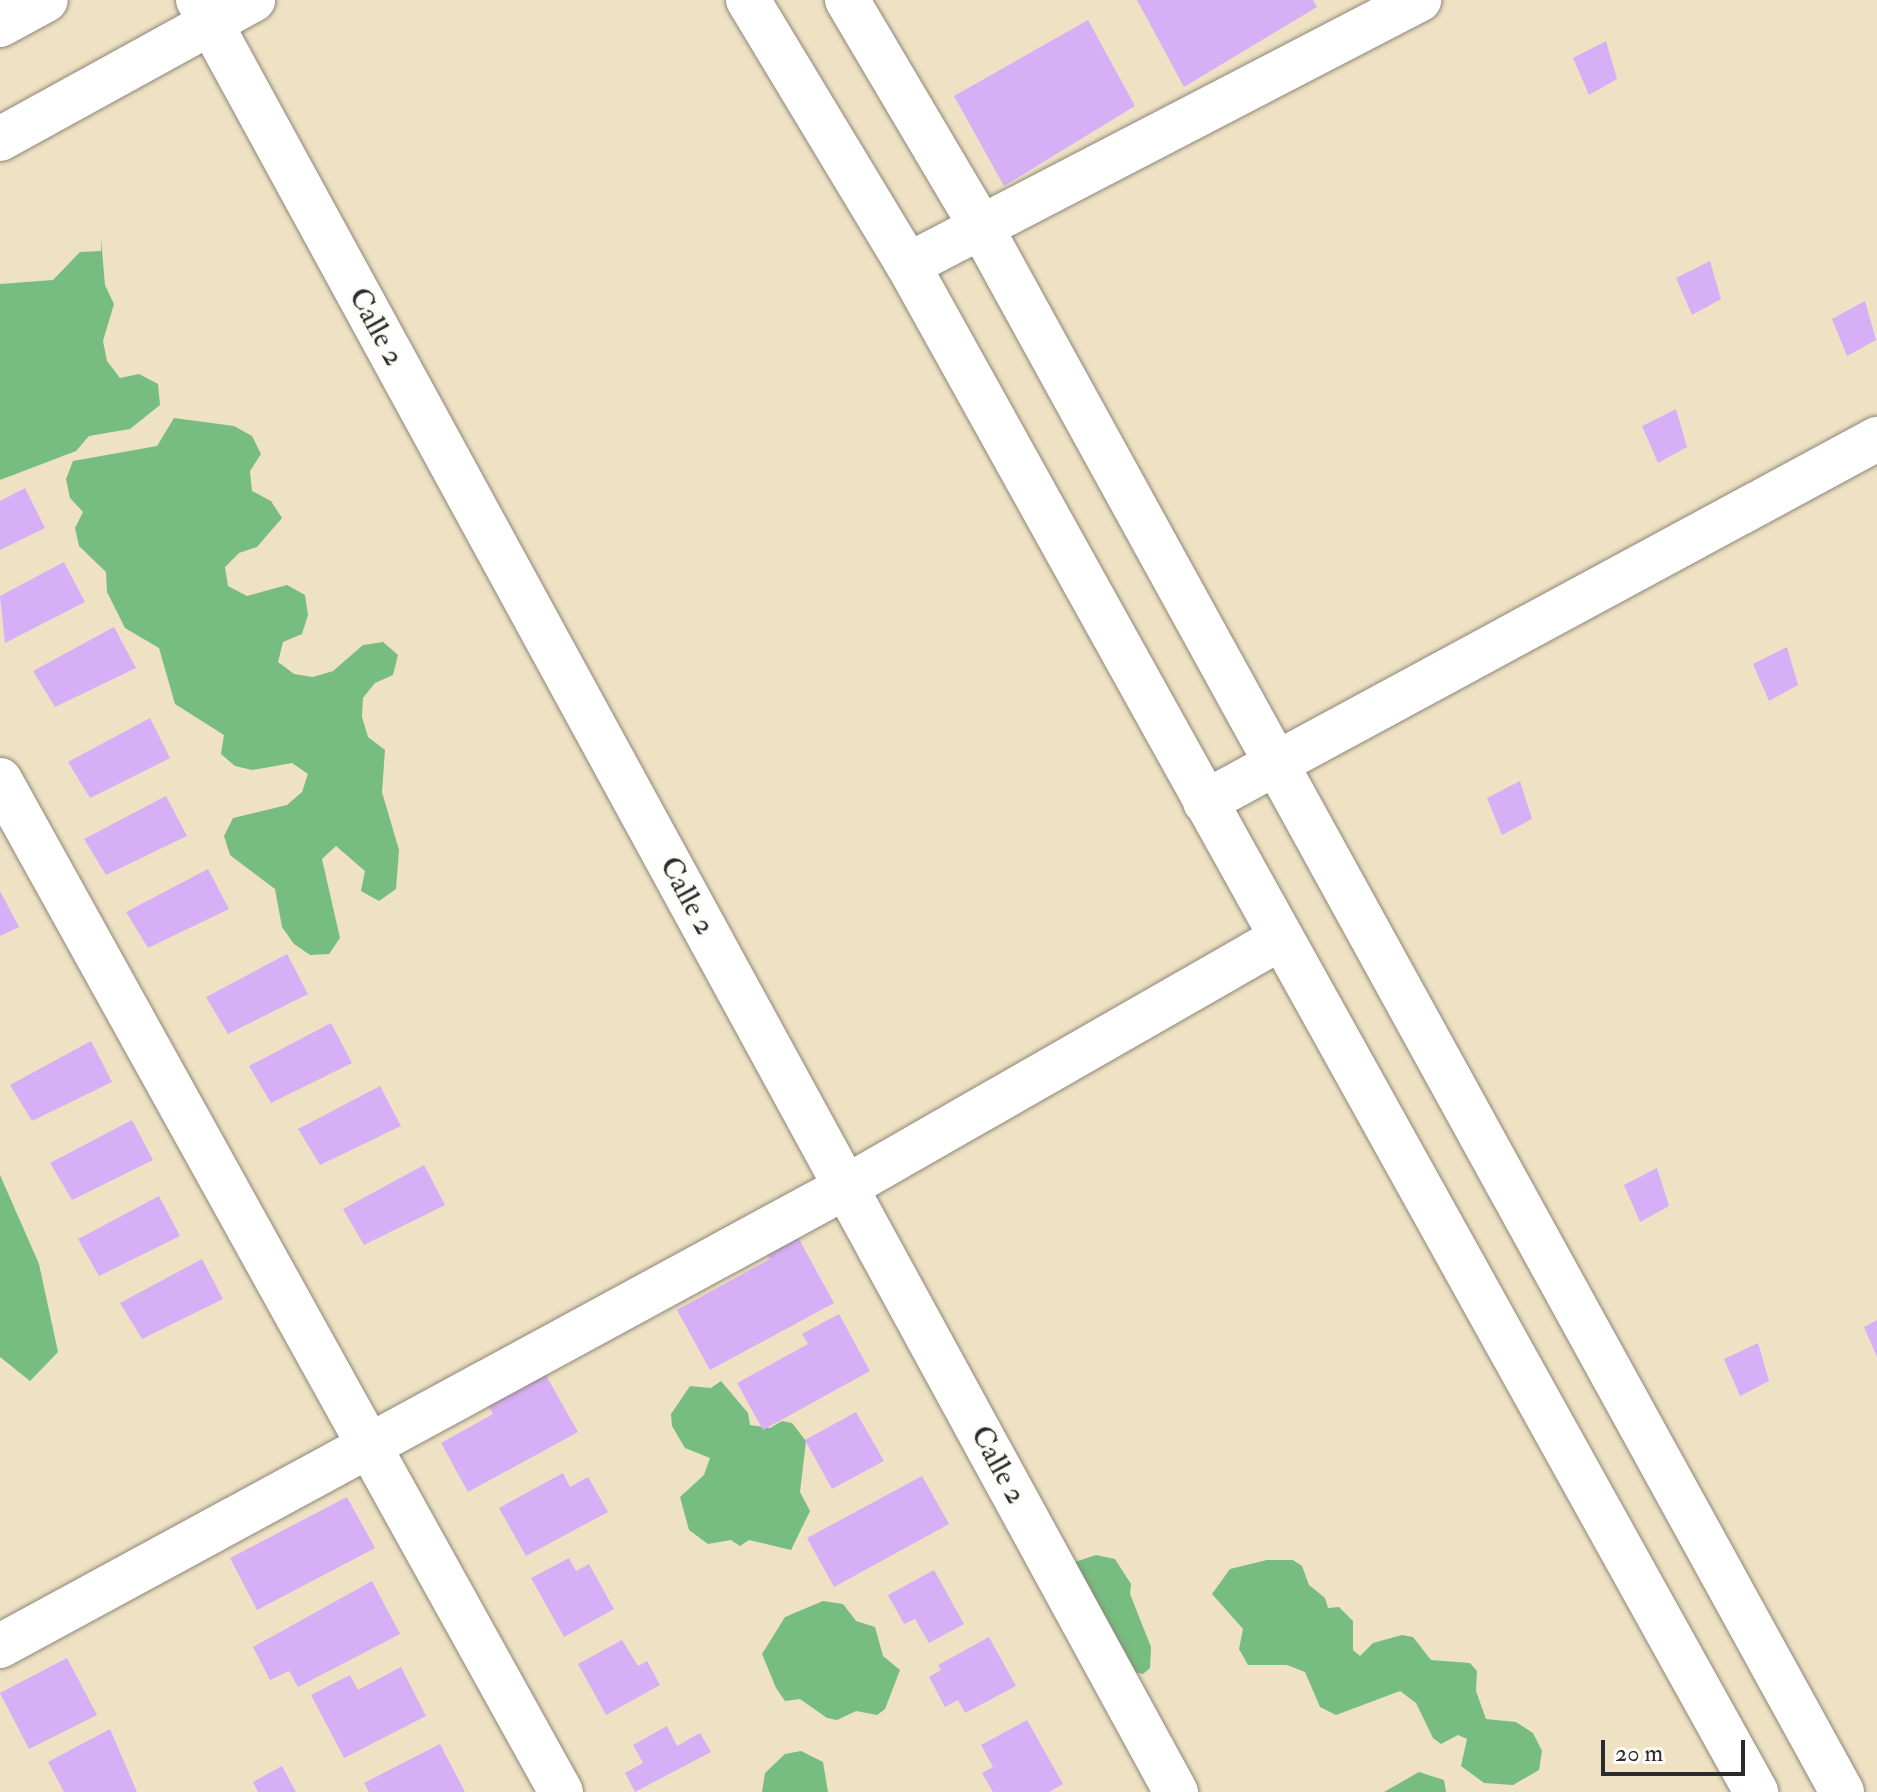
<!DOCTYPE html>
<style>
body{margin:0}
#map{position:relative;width:1877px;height:1792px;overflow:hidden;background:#efe2c4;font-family:"IM FELL Double Pica",serif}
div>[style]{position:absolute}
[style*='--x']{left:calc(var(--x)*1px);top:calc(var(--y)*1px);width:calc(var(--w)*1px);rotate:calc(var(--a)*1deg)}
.forest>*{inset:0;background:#77bc80}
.building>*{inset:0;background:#d7aff6}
.roads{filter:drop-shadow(0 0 2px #8d8678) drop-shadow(0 0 2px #8d8678)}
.minor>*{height:44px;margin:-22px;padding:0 22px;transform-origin:22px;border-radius:22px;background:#fff}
span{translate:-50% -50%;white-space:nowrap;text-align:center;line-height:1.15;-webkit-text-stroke:6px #fdfcf7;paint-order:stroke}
.street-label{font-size:30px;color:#2b2b2b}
.scale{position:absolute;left:1601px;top:1740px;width:144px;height:36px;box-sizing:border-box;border:4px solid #2b2b2b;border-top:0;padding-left:10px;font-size:24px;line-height:28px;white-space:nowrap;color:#2b2b2b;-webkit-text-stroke:6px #fdfcf7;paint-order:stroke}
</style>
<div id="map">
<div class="forest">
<div style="clip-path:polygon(101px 239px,105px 285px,114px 304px,103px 341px,107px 361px,120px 378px,139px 374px,158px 384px,160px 405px,130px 429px,89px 436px,76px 451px,0 480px,0 284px,53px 280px,80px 252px,101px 251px)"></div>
<div style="clip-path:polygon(174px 418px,234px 426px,252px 436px,261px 454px,250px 471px,252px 491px,271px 501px,282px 518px,257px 547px,239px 553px,225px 567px,228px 586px,247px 596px,287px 585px,305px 595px,308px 615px,302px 634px,283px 642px,278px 662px,294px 674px,313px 677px,333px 671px,363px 645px,383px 642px,398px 655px,393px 675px,375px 683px,363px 698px,362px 717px,368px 737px,385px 750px,382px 792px,399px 850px,396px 889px,379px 901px,361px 891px,365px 871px,336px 846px,322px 859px,340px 938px,329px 954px,310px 955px,294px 944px,282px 927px,275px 889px,230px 855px,224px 836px,233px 818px,287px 805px,302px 792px,308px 774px,292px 763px,252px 770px,235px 766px,221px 754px,224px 735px,175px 704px,159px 648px,125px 628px,107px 592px,106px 572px,79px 546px,75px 528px,83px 512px,70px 498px,66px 479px,73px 461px,157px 446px)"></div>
<div style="clip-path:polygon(0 1175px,39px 1264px,58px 1352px,30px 1381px,0 1357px)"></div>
<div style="clip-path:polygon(721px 1381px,748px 1413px,750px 1425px,770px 1428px,782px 1421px,792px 1423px,806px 1441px,800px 1492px,810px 1511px,791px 1550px,749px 1540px,740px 1546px,731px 1540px,708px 1544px,689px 1530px,680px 1497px,704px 1475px,710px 1458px,685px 1448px,672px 1426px,671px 1414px,690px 1386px,711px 1388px)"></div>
<div style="clip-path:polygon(1096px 1555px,1115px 1559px,1131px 1584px,1130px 1594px,1151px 1647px,1150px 1668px,1143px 1674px,1134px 1672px,1069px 1564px)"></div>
<div style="clip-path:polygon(1267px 1560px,1293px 1560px,1302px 1566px,1309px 1585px,1325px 1598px,1328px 1608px,1339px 1607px,1353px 1621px,1353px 1650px,1360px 1656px,1373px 1643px,1402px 1635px,1413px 1637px,1431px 1660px,1470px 1663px,1477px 1671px,1476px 1691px,1486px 1719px,1516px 1722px,1533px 1733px,1542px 1751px,1539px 1770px,1513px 1785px,1484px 1783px,1461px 1766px,1467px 1739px,1458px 1735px,1441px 1744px,1433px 1738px,1416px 1703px,1400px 1691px,1336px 1715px,1320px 1707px,1305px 1672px,1287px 1665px,1248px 1665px,1239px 1649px,1243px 1629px,1212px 1594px,1230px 1569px)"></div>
<div style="clip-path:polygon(823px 1601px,843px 1604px,856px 1621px,875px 1627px,883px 1656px,900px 1670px,885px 1709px,877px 1715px,856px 1711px,837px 1720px,827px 1718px,800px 1699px,785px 1701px,776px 1688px,762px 1654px,785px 1617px)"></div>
<div style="clip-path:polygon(801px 1751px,823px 1762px,828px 1792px,762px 1792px,765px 1773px,785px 1754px)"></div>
<div style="clip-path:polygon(1419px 1772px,1444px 1780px,1446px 1792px,1384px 1792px)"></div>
</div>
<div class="building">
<div style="clip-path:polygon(1137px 0,1313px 0,1317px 7px,1184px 87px)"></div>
<div style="clip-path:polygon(1088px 20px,1135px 106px,1004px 186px,954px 96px)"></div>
<div style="clip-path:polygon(1606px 41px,1617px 79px,1589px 95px,1573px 58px)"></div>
<div style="clip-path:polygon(1710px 261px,1721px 299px,1692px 315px,1676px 278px)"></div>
<div style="clip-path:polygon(1865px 301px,1876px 340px,1847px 356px,1832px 319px)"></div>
<div style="clip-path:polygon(1676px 409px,1687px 447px,1658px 463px,1642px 426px)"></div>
<div style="clip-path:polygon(25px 488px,45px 528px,0 550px,0 501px)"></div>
<div style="clip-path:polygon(64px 562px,85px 602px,5px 643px,0 596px)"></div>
<div style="clip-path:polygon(114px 627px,136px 668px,55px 707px,33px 671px)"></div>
<div style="clip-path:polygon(1787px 647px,1798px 685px,1769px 701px,1753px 664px)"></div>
<div style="clip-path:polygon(150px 718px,170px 758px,90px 798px,68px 762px)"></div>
<div style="clip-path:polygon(1520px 781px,1532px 819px,1502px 835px,1487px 798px)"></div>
<div style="clip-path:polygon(166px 796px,187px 836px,106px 875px,84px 839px)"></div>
<div style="clip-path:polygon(208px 869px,229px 909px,148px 948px,126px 912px)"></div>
<div style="clip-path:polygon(0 891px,19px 927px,0 936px)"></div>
<div style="clip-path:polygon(287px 954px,308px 994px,228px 1034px,206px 997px)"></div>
<div style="clip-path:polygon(331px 1023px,352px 1063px,271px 1103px,249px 1066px)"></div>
<div style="clip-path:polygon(91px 1041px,112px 1082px,32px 1121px,10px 1085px)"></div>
<div style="clip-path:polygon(380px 1086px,401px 1126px,320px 1165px,298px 1129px)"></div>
<div style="clip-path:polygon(132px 1120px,153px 1160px,72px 1200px,50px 1163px)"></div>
<div style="clip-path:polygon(424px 1165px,445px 1205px,364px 1245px,343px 1209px)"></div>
<div style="clip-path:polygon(1657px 1168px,1669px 1206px,1640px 1222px,1624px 1185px)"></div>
<div style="clip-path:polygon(159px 1196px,180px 1236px,99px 1276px,78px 1239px)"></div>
<div style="clip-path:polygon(794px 1230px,834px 1303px,710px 1370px,677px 1310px,770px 1259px,763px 1247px)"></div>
<div style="clip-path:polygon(202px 1259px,223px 1299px,142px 1339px,120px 1303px)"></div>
<div style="clip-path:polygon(839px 1314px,870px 1371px,763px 1430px,737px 1383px,808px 1344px,802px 1334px)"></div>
<div style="clip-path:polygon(1877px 1320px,1877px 1357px,1864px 1327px)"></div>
<div style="clip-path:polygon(1758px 1343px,1769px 1381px,1740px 1396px,1724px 1359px)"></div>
<div style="clip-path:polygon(543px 1370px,578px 1432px,468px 1492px,441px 1443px,493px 1414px,486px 1401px)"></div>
<div style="clip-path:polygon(856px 1412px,884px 1461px,832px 1489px,805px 1440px)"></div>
<div style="clip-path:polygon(563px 1473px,570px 1487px,588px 1477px,608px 1512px,526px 1556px,499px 1508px)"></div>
<div style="clip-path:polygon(922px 1476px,949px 1524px,834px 1587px,807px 1538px)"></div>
<div style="clip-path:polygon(347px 1497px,375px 1548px,257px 1610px,230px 1558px)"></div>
<div style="clip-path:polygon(569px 1558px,576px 1571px,589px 1564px,614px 1609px,564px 1637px,531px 1578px)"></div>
<div style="clip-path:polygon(934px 1570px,964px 1624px,929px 1643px,915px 1619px,904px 1624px,888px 1595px)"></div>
<div style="clip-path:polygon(372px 1581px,400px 1634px,298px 1687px,289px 1671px,270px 1680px,253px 1647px)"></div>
<div style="clip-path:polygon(989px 1637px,1016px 1686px,965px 1713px,958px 1700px,945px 1707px,929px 1677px,941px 1670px,938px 1665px)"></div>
<div style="clip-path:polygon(622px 1640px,638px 1666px,647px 1661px,660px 1685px,606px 1715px,578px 1664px)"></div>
<div style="clip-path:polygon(67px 1658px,97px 1715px,29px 1749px,0 1693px)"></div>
<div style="clip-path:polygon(401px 1667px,426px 1716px,344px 1758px,311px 1695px,350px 1675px,358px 1690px)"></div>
<div style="clip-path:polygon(1027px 1720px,1063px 1784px,1049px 1792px,993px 1792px,982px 1773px,993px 1767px,981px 1745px)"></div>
<div style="clip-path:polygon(667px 1726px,677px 1746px,700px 1733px,711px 1752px,635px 1792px,625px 1773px,643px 1763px,633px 1745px)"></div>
<div style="clip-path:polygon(110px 1729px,137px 1792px,64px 1792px,48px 1762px)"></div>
<div style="clip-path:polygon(440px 1744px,465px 1792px,369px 1792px,364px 1783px)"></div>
<div style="clip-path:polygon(282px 1766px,296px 1792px,258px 1792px,253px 1782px)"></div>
</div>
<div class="roads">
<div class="minor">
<div style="--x:198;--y:0;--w:2042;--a:61.38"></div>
<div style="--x:748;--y:0;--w:310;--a:58.9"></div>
<div style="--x:908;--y:265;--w:1747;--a:60.95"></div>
<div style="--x:847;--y:0;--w:264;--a:59.4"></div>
<div style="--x:981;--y:227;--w:1786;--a:61.18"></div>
<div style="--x:0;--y:25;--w:52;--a:-28.5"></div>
<div style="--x:0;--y:139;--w:289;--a:-28.8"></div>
<div style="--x:908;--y:265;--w:576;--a:-27.41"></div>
<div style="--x:0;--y:780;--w:1157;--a:61"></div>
<div style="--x:1205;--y:802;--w:764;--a:-28.38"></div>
<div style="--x:0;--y:1646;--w:962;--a:-28.48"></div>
<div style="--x:846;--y:1187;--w:501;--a:-29.79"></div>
</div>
</div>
<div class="street-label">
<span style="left:376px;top:327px;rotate:61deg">Calle 2</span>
<span style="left:687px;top:896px;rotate:61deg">Calle 2</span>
<span style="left:998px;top:1465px;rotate:61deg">Calle 2</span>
</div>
<div class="scale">20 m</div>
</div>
